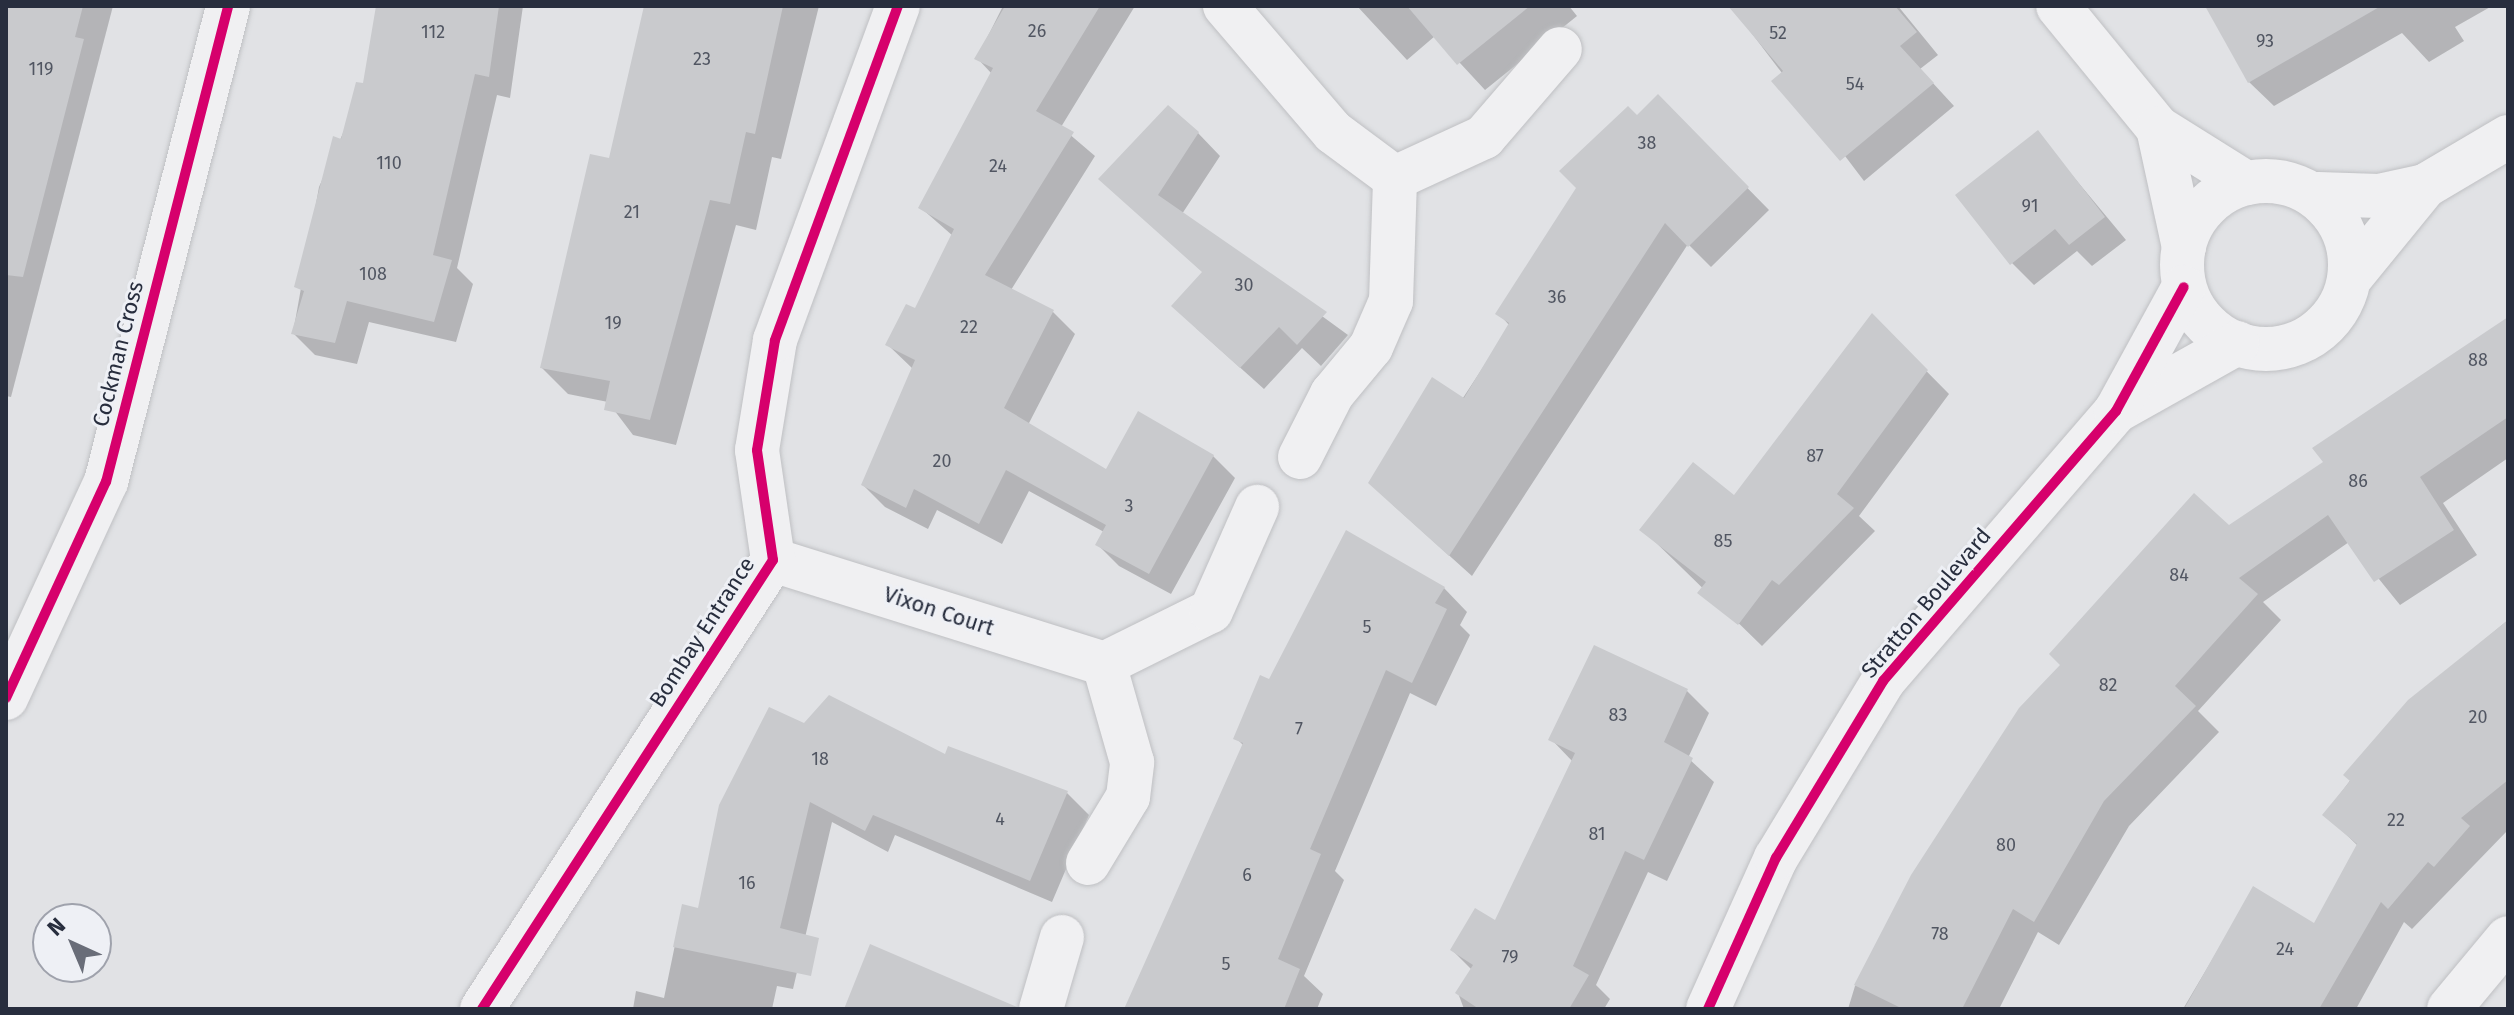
<!DOCTYPE html>
<style>
body{margin:0}
#map{position:relative;width:2514px;height:1015px;overflow:hidden;background:#e1e2e5;font-family:"Fira Sans",sans-serif}
div>[style]{position:absolute}
[style*='--x']{left:calc(var(--x)*1px);top:calc(var(--y)*1px);width:calc(var(--w)*1px);rotate:calc(var(--a)*1deg)}
.shadow>*{inset:0;background:#0003}
.building>*{inset:0;background:#c9cacd}
.roads{filter:drop-shadow(0 0 2px #bfc0c3) drop-shadow(0 0 2px #bfc0c3)}
.minor>*{height:44px;margin:-22px;padding:0 22px;transform-origin:22px;border-radius:22px;background:#f0f0f2}
.minor>.ring{margin:-22px;padding:0;box-sizing:content-box;background:none;border:44px solid #f0f0f2;border-radius:50%}
.cycleway>*{height:10px;margin:-5px;padding:0 5px;transform-origin:5px;border-radius:5px;background:#d6006c}
span{translate:-50% -50%;white-space:nowrap;text-align:center;line-height:1.15;-webkit-text-stroke:6px #eef0f5;paint-order:stroke}
.number-label{font-size:18px;color:#515662}
.number-label span{-webkit-text-stroke-width:0}
.street-label{font-size:22px;color:#282e3e}
.frame{position:absolute;inset:0;border:8px solid #282e3e;pointer-events:none}
.north{position:absolute;left:32px;top:903px;width:80px;height:80px;box-sizing:border-box;background:#eef0f5;border:2px solid #9fa2ac;border-radius:50%;rotate:316deg;font-size:22px;font-weight:700;line-height:32px;text-align:center;color:#282e3e}
.north::after{content:'';display:block;margin:auto;width:28px;height:36px;background:#696d78;clip-path:polygon(50% 0,100% 100%,50% 72%,0 100%)}
</style>
<div id="map">
<div class="shadow">
<div style="clip-path:polygon(6px 6px,113px 6px,11px 397px,6px 396px)"></div>
<div style="clip-path:polygon(378px 6px,523px 6px,510px 98px,497px 95px,457px 268px,473px 284px,456px 342px,369px 322px,357px 364px,315px 355px,293px 333px,319px 187px,364px 86px)"></div>
<div style="clip-path:polygon(647px 6px,819px 6px,781px 159px,772px 157px,756px 230px,736px 225px,676px 445px,633px 435px,608px 402px,568px 394px,542px 368px,610px 161px)"></div>
<div style="clip-path:polygon(1003px 6px,1135px 6px,1061px 127px,1095px 156px,1011px 290px,1052px 311px,1075px 334px,1028px 425px,1106px 472px,1213px 456px,1235px 478px,1171px 594px,1119px 566px,1097px 544px,1104px 532px,1029px 491px,1002px 544px,937px 510px,928px 529px,885px 507px,863px 485px,913px 369px,888px 345px,916px 311px,953px 236px,921px 208px,992px 74px,977px 58px)"></div>
<div style="clip-path:polygon(1357px 6px,1569px 6px,1577px 16px,1485px 90px,1435px 36px,1407px 60px)"></div>
<div style="clip-path:polygon(1731px 6px,1898px 6px,1938px 55px,1920px 69px,1954px 106px,1864px 181px)"></div>
<div style="clip-path:polygon(2207px 6px,2492px 6px,2455px 27px,2464px 41px,2429px 62px,2402px 33px,2274px 106px,2249px 82px)"></div>
<div style="clip-path:polygon(1658px 97px,1769px 210px,1711px 267px,1688px 244px,1472px 576px,1393px 505px,1510px 326px,1498px 313px)"></div>
<div style="clip-path:polygon(1198px 133px,1220px 156px,1182px 214px,1348px 335px,1321px 366px,1302px 348px,1264px 389px,1196px 328px,1204px 273px,1101px 179px)"></div>
<div style="clip-path:polygon(2037px 133px,2126px 240px,2092px 266px,2077px 251px,2034px 285px,2012px 263px)"></div>
<div style="clip-path:polygon(1872px 316px,1949px 394px,1859px 516px,1875px 531px,1762px 646px,1642px 529px,1735px 498px)"></div>
<div style="clip-path:polygon(2508px 318px,2508px 458px,2443px 503px,2477px 555px,2400px 605px,2349px 542px,2263px 602px,2281px 620px,2198px 711px,2219px 732px,2129px 826px,2059px 945px,2038px 932px,1999px 1009px,1848px 1009px,1855px 986px,2229px 527px,2326px 463px)"></div>
<div style="clip-path:polygon(1444px 588px,1467px 612px,1460px 625px,1470px 635px,1436px 706px,1410px 693px,1335px 871px,1344px 880px,1304px 976px,1323px 994px,1317px 1009px,1126px 1009px,1244px 746px,1236px 738px,1270px 681px)"></div>
<div style="clip-path:polygon(2508px 620px,2508px 830px,2412px 929px,2404px 922px,2356px 1009px,2183px 1009px,2254px 889px,2315px 926px,2358px 846px,2325px 814px,2409px 702px)"></div>
<div style="clip-path:polygon(1595px 648px,1687px 691px,1709px 713px,1688px 758px,1714px 782px,1667px 881px,1648px 872px,1596px 985px,1610px 999px,1604px 1009px,1464px 1009px,1458px 993px,1472px 970px,1452px 950px,1496px 923px,1573px 762px,1551px 739px)"></div>
<div style="clip-path:polygon(805px 726px,1067px 793px,1089px 815px,1052px 902px,895px 835px,888px 852px,832px 822px,793px 989px,777px 986px,772px 1009px,633px 1009px,636px 991px,664px 998px,683px 906px,700px 910px)"></div>
</div>
<div class="building">
<div style="clip-path:polygon(6px 6px,83px 6px,75px 37px,84px 39px,23px 277px,6px 275px)"></div>
<div style="clip-path:polygon(376px 6px,499px 6px,489px 77px,475px 74px,433px 255px,452px 260px,434px 322px,347px 301px,335px 343px,291px 334px,304px 291px,294px 287px,333px 136px,341px 139px,356px 82px,363px 83px)"></div>
<div style="clip-path:polygon(644px 6px,783px 6px,755px 134px,746px 132px,730px 204px,710px 200px,650px 420px,604px 410px,610px 381px,540px 368px,590px 154px,609px 158px)"></div>
<div style="clip-path:polygon(1005px 6px,1100px 6px,1036px 111px,1074px 132px,985px 275px,1054px 310px,1004px 408px,1106px 469px,1138px 411px,1214px 455px,1149px 574px,1095px 545px,1106px 525px,1006px 470px,979px 524px,914px 489px,906px 508px,861px 485px,915px 360px,885px 345px,906px 304px,915px 308px,954px 229px,918px 208px,993px 68px,974px 59px)"></div>
<div style="clip-path:polygon(1407px 6px,1530px 6px,1457px 65px)"></div>
<div style="clip-path:polygon(1728px 6px,1895px 6px,1917px 32px,1900px 46px,1934px 83px,1840px 161px,1771px 81px,1783px 71px)"></div>
<div style="clip-path:polygon(2205px 6px,2381px 6px,2248px 83px)"></div>
<div style="clip-path:polygon(1658px 94px,1749px 187px,1688px 247px,1665px 223px,1449px 556px,1368px 483px,1432px 377px,1464px 398px,1509px 323px,1495px 314px,1576px 188px,1559px 171px,1628px 106px,1637px 115px)"></div>
<div style="clip-path:polygon(1168px 105px,1199px 132px,1158px 195px,1327px 312px,1297px 345px,1279px 327px,1240px 368px,1171px 306px,1202px 272px,1098px 179px)"></div>
<div style="clip-path:polygon(2038px 130px,2105px 217px,2069px 245px,2055px 229px,2010px 265px,1955px 195px)"></div>
<div style="clip-path:polygon(1872px 313px,1928px 370px,1837px 494px,1854px 508px,1779px 585px,1772px 580px,1738px 625px,1697px 593px,1706px 582px,1639px 530px,1693px 462px,1734px 495px)"></div>
<div style="clip-path:polygon(2508px 317px,2508px 417px,2420px 477px,2454px 530px,2374px 582px,2328px 515px,2239px 578px,2258px 594px,2175px 686px,2196px 706px,2104px 801px,2034px 922px,2013px 909px,1962px 1009px,1903px 1009px,1854px 985px,1911px 875px,2019px 708px,2060px 665px,2049px 654px,2194px 493px,2229px 525px,2323px 462px,2312px 448px)"></div>
<div style="clip-path:polygon(1346px 530px,1445px 587px,1435px 603px,1447px 609px,1412px 683px,1386px 670px,1310px 849px,1321px 854px,1278px 959px,1300px 969px,1284px 1009px,1124px 1009px,1243px 743px,1233px 739px,1260px 675px,1269px 679px)"></div>
<div style="clip-path:polygon(2508px 620px,2508px 780px,2461px 818px,2470px 826px,2434px 867px,2428px 862px,2388px 909px,2381px 902px,2319px 1009px,2184px 1009px,2253px 886px,2314px 923px,2357px 844px,2322px 815px,2350px 781px,2343px 775px,2408px 700px)"></div>
<div style="clip-path:polygon(1594px 645px,1688px 689px,1664px 742px,1693px 758px,1644px 860px,1625px 851px,1573px 966px,1589px 975px,1569px 1009px,1479px 1009px,1455px 993px,1473px 965px,1450px 950px,1475px 908px,1495px 920px,1575px 753px,1548px 740px)"></div>
<div style="clip-path:polygon(829px 695px,945px 754px,948px 746px,1068px 791px,1030px 881px,873px 815px,865px 831px,810px 802px,780px 928px,819px 938px,811px 976px,673px 947px,682px 904px,698px 908px,719px 805px,769px 707px,804px 723px)"></div>
<div style="clip-path:polygon(870px 944px,1017px 1007px,1017px 1009px,844px 1009px)"></div>
</div>
<div class="roads">
<div class="minor">
<div style="--x:1225;--y:6;--w:166;--a:49.4"></div>
<div style="--x:1333;--y:132;--w:77;--a:36.6"></div>
<div style="--x:2058;--y:6;--w:158;--a:50.7"></div>
<div style="--x:2158;--y:128;--w:104;--a:32"></div>
<div style="--x:2158;--y:128;--w:122;--a:77.7"></div>
<div class="ring" style="left:2182px;top:181px;width:124px;height:124px"></div>
<div style="--x:2318;--y:194;--w:61;--a:1.9"></div>
<div style="--x:2379;--y:196;--w:47;--a:-12.3"></div>
<div style="--x:2425;--y:186;--w:96;--a:-30.6"></div>
<div style="--x:2350;--y:278;--w:119;--a:-50.8"></div>
<div style="--x:2116;--y:411;--w:139;--a:-29.3"></div>
<div style="--x:1300;--y:457;--w:71;--a:-63.1"></div>
<div style="--x:1332;--y:394;--w:61;--a:-50.3"></div>
<div style="--x:1371;--y:347;--w:50;--a:-66.5"></div>
<div style="--x:1391;--y:301;--w:123;--a:-88.1"></div>
<div style="--x:1395;--y:178;--w:98;--a:-24.7"></div>
<div style="--x:1484;--y:137;--w:116;--a:-49.2"></div>
<div style="--x:773;--y:560;--w:347;--a:17.4"></div>
<div style="--x:1104;--y:664;--w:119;--a:-26.4"></div>
<div style="--x:1211;--y:611;--w:114;--a:-66.1"></div>
<div style="--x:6;--y:698;--w:238;--a:-65.2"></div>
<div style="--x:106;--y:482;--w:491;--a:-75.6"></div>
<div style="--x:1088;--y:863;--w:77;--a:-58.8"></div>
<div style="--x:1128;--y:797;--w:35;--a:-83"></div>
<div style="--x:1132;--y:762;--w:102;--a:-105.9"></div>
<div style="--x:482;--y:1009;--w:535;--a:-57.05"></div>
<div style="--x:773;--y:560;--w:111;--a:-98.3"></div>
<div style="--x:757;--y:450;--w:111;--a:-80.7"></div>
<div style="--x:775;--y:340;--w:356;--a:-69.8"></div>
<div style="--x:1041;--y:1009;--w:75;--a:-73.7"></div>
<div style="--x:1708;--y:1009;--w:166;--a:-65.8"></div>
<div style="--x:1776;--y:858;--w:207;--a:-58.8"></div>
<div style="--x:1883;--y:681;--w:357;--a:-49.2"></div>
<div style="--x:2116;--y:411;--w:141;--a:-61.3"></div>
<div style="--x:2449;--y:1009;--w:92;--a:-50.3"></div>
</div>
</div>
<div class="cycleway">
<div style="--x:6;--y:698;--w:238;--a:-65.2"></div>
<div style="--x:106;--y:482;--w:491;--a:-75.6"></div>
<div style="--x:482;--y:1009;--w:535;--a:-57.05"></div>
<div style="--x:773;--y:560;--w:111;--a:-98.3"></div>
<div style="--x:757;--y:450;--w:111;--a:-80.7"></div>
<div style="--x:775;--y:340;--w:356;--a:-69.8"></div>
<div style="--x:1708;--y:1009;--w:166;--a:-65.8"></div>
<div style="--x:1776;--y:858;--w:207;--a:-58.8"></div>
<div style="--x:1883;--y:681;--w:357;--a:-49.2"></div>
<div style="--x:2116;--y:411;--w:141;--a:-61.3"></div>
</div>
<div class="number-label">
<span style="left:1037px;top:31px">26</span>
<span style="left:433px;top:32px">112</span>
<span style="left:1778px;top:33px">52</span>
<span style="left:2265px;top:41px">93</span>
<span style="left:702px;top:59px">23</span>
<span style="left:41px;top:69px">119</span>
<span style="left:1855px;top:84px">54</span>
<span style="left:1647px;top:143px">38</span>
<span style="left:389px;top:163px">110</span>
<span style="left:998px;top:166px">24</span>
<span style="left:2030px;top:206px">91</span>
<span style="left:632px;top:212px">21</span>
<span style="left:373px;top:274px">108</span>
<span style="left:1244px;top:285px">30</span>
<span style="left:1557px;top:297px">36</span>
<span style="left:613px;top:323px">19</span>
<span style="left:969px;top:327px">22</span>
<span style="left:2478px;top:360px">88</span>
<span style="left:1815px;top:456px">87</span>
<span style="left:942px;top:461px">20</span>
<span style="left:2358px;top:481px">86</span>
<span style="left:1129px;top:506px">3</span>
<span style="left:1723px;top:541px">85</span>
<span style="left:2179px;top:575px">84</span>
<span style="left:1367px;top:627px">5</span>
<span style="left:2108px;top:685px">82</span>
<span style="left:1618px;top:715px">83</span>
<span style="left:2478px;top:717px">20</span>
<span style="left:1299px;top:729px">7</span>
<span style="left:820px;top:759px">18</span>
<span style="left:1000px;top:819px">4</span>
<span style="left:2396px;top:820px">22</span>
<span style="left:1597px;top:834px">81</span>
<span style="left:2006px;top:845px">80</span>
<span style="left:1247px;top:875px">6</span>
<span style="left:747px;top:883px">16</span>
<span style="left:1940px;top:934px">78</span>
<span style="left:2285px;top:949px">24</span>
<span style="left:1510px;top:957px">79</span>
<span style="left:1226px;top:964px">5</span>
</div>
<div class="street-label">
<span style="left:118px;top:354px;rotate:-76deg">Cockman Cross</span>
<span style="left:1926px;top:603px;rotate:-50deg">Stratton Boulevard</span>
<span style="left:939px;top:611px;rotate:18deg">Vixon Court</span>
<span style="left:702px;top:632px;rotate:-57deg">Bombay Entrance</span>
</div>
<div class="frame"></div>
<div class="north">N</div>
</div>
